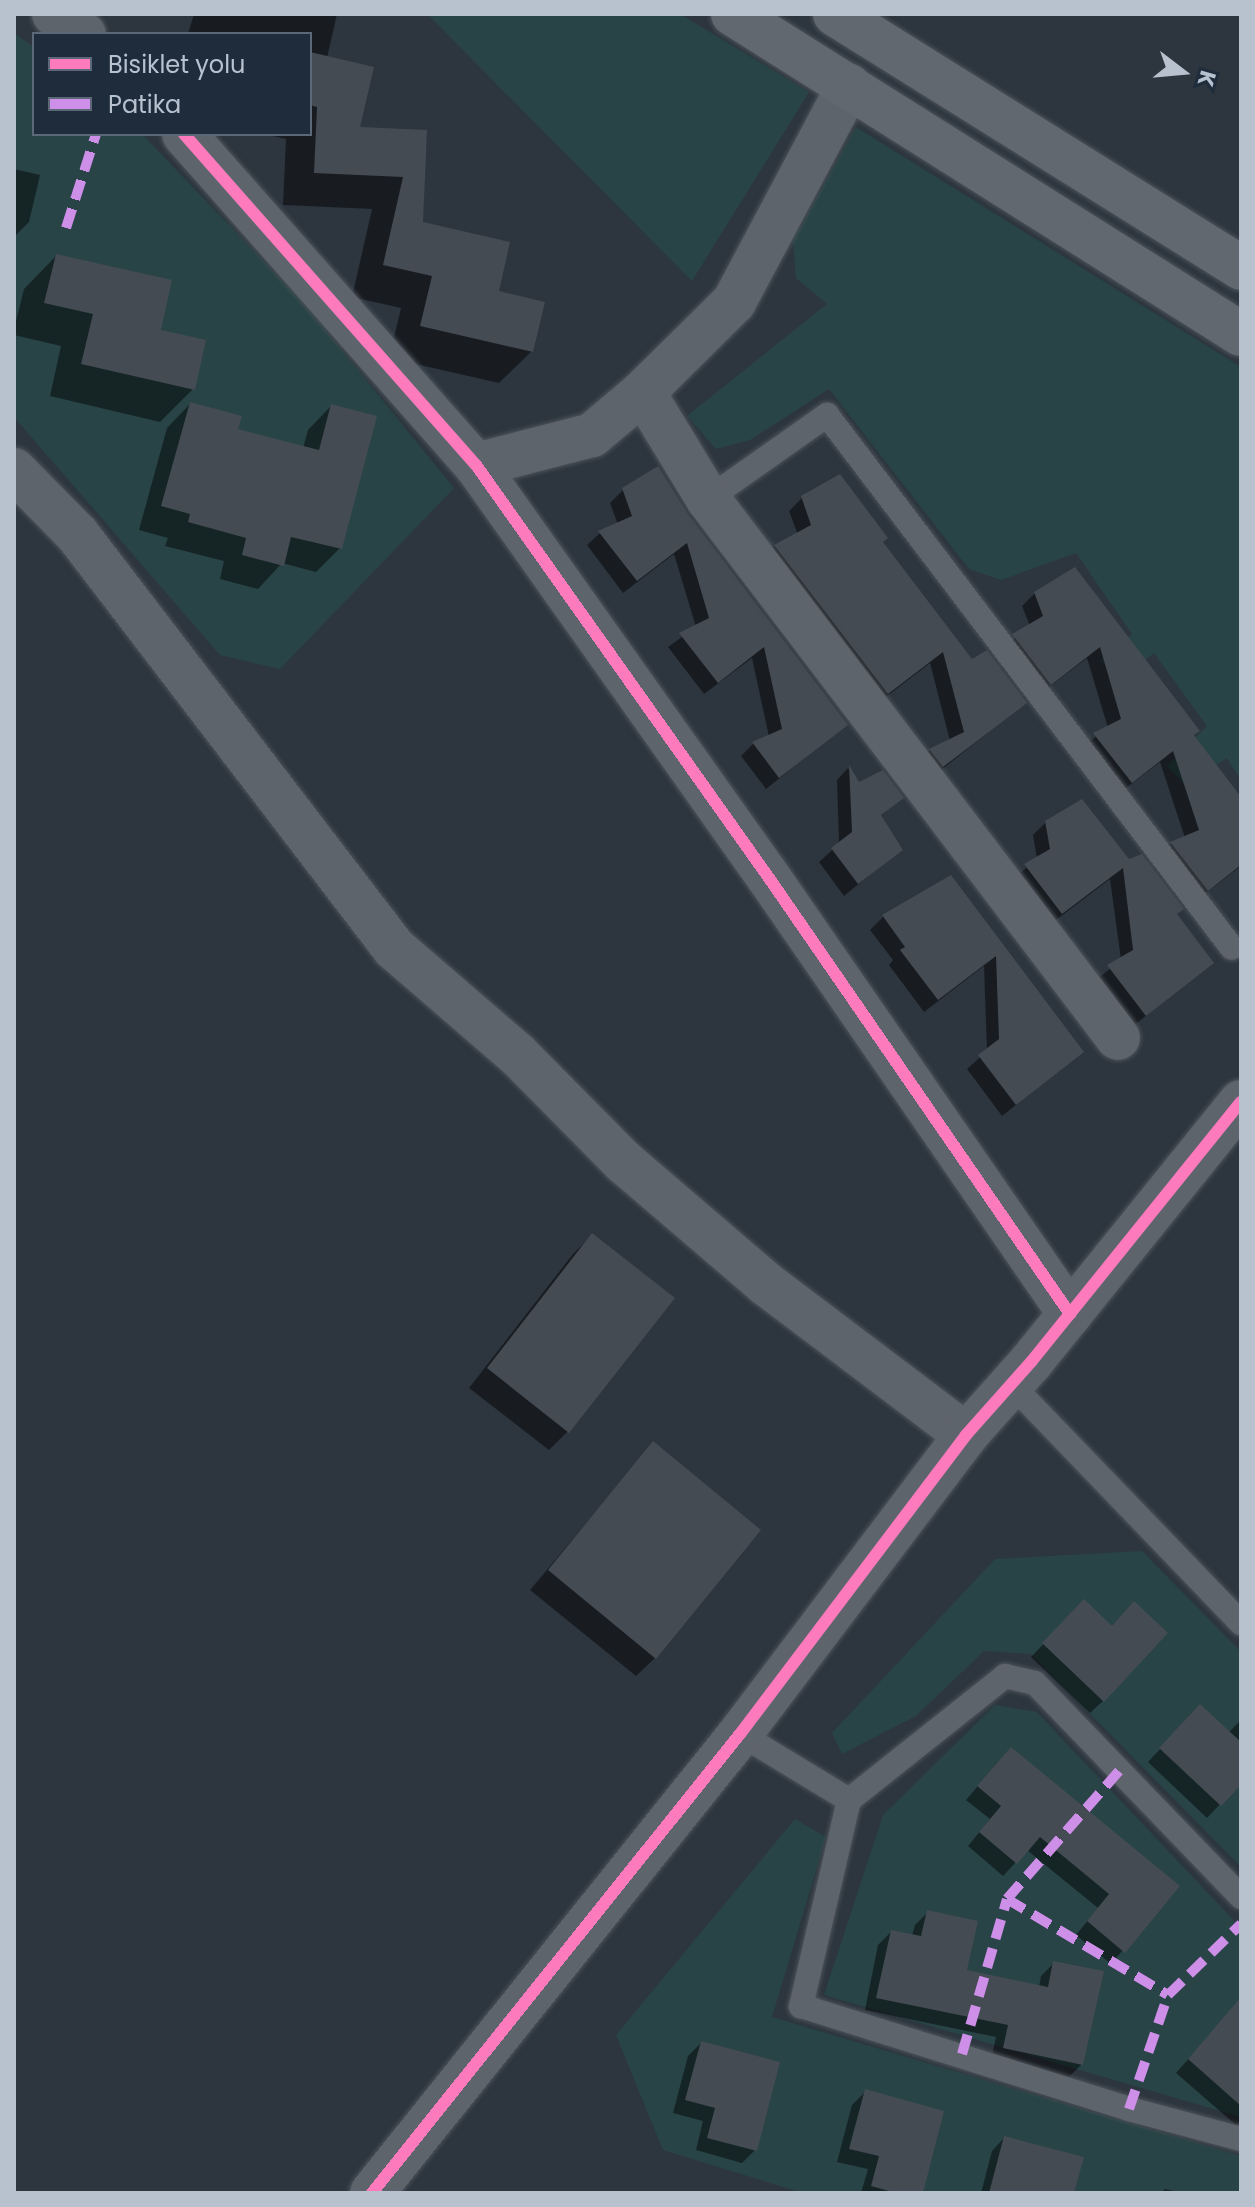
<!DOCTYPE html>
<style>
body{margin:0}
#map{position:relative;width:1255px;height:2207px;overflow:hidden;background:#2d363f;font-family:Poppins,sans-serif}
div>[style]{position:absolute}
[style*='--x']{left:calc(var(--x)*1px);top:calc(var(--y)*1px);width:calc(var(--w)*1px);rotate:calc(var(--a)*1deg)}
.green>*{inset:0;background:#284447}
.shadow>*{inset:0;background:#0007}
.building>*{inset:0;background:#444b53}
.roads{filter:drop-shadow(0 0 2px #4c5259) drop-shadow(0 0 2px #4c5259)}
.lane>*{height:24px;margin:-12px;padding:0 12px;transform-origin:12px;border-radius:12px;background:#5e646c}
.street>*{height:44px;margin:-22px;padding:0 22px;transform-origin:22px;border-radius:22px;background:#5e646c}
.secondary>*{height:44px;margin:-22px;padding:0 22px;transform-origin:22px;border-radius:22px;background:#626870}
.quiet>*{height:10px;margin-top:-5px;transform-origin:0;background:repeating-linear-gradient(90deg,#ce8fe9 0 20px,transparent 0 30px)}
.cycleway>*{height:12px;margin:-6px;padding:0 6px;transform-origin:6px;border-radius:6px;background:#fd7abc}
span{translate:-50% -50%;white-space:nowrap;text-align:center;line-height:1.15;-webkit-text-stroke:8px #1e2c3c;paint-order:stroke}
.frame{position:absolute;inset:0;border:16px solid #b8c2cf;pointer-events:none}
.legend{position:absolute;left:32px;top:32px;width:280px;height:104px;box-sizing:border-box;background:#1e2c3c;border:2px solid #5c6877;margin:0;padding:10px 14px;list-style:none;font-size:24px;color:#b8c2cf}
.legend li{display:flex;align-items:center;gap:16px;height:40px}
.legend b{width:40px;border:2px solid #5c6877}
.north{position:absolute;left:1143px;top:32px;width:80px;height:80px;-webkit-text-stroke:6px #1e2c3c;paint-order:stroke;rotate:106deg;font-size:22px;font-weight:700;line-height:32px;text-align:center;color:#b8c2cf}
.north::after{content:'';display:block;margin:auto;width:28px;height:36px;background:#b8c2cf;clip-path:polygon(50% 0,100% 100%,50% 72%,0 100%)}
</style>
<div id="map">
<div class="green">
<div style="clip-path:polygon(427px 14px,680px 14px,809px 92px,692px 281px)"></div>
<div style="clip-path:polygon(14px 33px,34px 47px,34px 134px,142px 134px,301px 300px,454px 488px,280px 669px,220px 655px,14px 417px)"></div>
<div style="clip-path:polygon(856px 127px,1241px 367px,1241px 780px,1227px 758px,1185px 785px,1167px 766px,1207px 726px,1154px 653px,1122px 677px,1100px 661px,1132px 634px,1076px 553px,1001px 580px,969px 569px,829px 389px,750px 440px,716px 449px,687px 416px,827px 304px,796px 278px,793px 240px)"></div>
<div style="clip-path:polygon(1142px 1551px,1241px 1652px,1241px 1867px,1031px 1654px,984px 1651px,916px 1716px,842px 1754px,832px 1733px,995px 1559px)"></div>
<div style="clip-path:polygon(995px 1705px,1037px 1712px,1241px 1928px,1241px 2117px,824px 1995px,883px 1815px)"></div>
<div style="clip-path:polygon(795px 1819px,826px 1837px,772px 2017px,1241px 2156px,1241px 2193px,803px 2193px,663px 2150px,616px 2035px)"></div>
</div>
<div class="shadow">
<div style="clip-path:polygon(194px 14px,337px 14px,327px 58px,358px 128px,425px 132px,421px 224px,532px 351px,499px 383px,389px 358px,401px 308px,352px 297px,372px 209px,283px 205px,286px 139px,264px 134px,310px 134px,310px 34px,188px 34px)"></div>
<div style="clip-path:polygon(14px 169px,40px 175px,29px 222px,14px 237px)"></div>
<div style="clip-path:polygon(56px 256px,158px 331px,193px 389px,160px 422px,50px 396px,61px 346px,14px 335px,14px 329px,24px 289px)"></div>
<div style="clip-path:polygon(190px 404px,236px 430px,303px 448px,308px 430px,331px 406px,340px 548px,316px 572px,282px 563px,258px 589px,220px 579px,224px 561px,165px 546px,168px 538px,139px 530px,167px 428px)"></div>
<div style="clip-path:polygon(623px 490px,686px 515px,846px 725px,766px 789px,741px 756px,753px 744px,769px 737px,752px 658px,704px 694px,668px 647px,696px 627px,674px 554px,623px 593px,587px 545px,600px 533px,618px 525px,610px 503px)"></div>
<div style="clip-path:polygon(802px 498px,881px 542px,971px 661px,1025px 703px,930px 779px,918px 763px,930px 750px,950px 741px,930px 663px,874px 706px,763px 559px,775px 546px,798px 535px,789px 511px)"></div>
<div style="clip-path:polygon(1074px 570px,1241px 800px,1241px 866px,1194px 902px,1159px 856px,1171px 844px,1185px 838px,1160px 762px,1118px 794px,1082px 747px,1108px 728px,1087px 658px,1037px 696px,1001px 649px,1030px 626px,1022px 606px,1035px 593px)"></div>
<div style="clip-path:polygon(848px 768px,859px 784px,901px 797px,879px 817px,900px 850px,844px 896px,819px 862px,839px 844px,837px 780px)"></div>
<div style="clip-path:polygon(1046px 822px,1128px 862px,1211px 963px,1132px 1027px,1096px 980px,1121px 960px,1110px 879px,1048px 926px,1013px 879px,1037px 859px,1033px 835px)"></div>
<div style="clip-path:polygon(951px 878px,1082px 1052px,1002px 1116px,967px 1069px,987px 1051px,984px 966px,924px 1012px,889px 965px,893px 960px,870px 930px,883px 917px)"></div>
<div style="clip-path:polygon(592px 1235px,568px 1431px,549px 1450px,469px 1388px,573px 1254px)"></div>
<div style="clip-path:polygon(653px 1444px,655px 1658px,636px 1676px,530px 1590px)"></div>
<div style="clip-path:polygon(1084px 1602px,1103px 1701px,1090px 1713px,1031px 1657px)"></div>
<div style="clip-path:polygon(1188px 1719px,1228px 1733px,1241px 1720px,1241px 1782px,1207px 1818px,1148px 1762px)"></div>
<div style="clip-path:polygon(998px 1762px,1177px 1887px,1111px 1964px,1076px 1935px,1098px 1908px,1027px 1850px,1003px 1876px,968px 1846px,990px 1819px,966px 1800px)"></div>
<div style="clip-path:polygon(928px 1912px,965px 1971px,1039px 1987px,1041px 1976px,1054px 1963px,1082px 2064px,1069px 2077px,991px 2060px,996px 2037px,865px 2010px,878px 1945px,891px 1932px,912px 1936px,915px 1925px)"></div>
<div style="clip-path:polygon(1241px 2026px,1241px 2121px,1236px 2125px,1176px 2073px,1216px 2028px)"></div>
<div style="clip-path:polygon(701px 2043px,755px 2150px,742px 2163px,696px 2150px,703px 2121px,673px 2113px,688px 2056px)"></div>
<div style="clip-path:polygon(865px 2092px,921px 2193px,861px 2193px,868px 2169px,837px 2162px,852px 2105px)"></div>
<div style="clip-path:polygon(1004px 2138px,1072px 2193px,981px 2193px,992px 2151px)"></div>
<div style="clip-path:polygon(1165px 2189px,1182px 2193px,1161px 2193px)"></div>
</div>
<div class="building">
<div style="clip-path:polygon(310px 52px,374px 67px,360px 127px,427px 130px,423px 222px,510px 242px,499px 291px,545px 302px,533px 352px,420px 326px,432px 276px,383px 265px,403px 177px,314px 173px,317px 107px,310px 105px)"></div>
<div style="clip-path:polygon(56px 254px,172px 280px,161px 330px,206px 340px,195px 390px,81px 364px,93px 314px,44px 303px)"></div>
<div style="clip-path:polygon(190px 402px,242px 416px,238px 429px,319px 450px,331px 404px,377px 416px,342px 549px,291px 537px,284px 566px,242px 555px,246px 538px,188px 522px,190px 514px,161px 506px)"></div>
<div style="clip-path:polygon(658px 466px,688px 514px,848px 725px,779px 778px,752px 742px,782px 729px,764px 647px,718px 683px,679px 633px,709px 618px,687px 543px,637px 581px,598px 531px,632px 516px,622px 488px)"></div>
<div style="clip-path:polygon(840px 474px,888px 538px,883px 542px,972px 659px,987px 650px,1027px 703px,943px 767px,929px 749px,964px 732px,943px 652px,888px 694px,774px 545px,811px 525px,801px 496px)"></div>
<div style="clip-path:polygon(1075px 567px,1200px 731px,1194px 735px,1241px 797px,1241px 865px,1208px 891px,1170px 842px,1199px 830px,1173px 751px,1132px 783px,1093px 733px,1121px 719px,1100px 647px,1051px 685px,1012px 634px,1043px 616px,1034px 592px)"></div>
<div style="clip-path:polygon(849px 765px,859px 782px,883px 770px,904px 798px,881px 815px,903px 850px,858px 884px,831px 848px,852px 832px)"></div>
<div style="clip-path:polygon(1082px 799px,1129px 859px,1142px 854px,1184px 909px,1177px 914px,1214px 963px,1146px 1016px,1107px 965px,1133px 950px,1123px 868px,1062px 914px,1024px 864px,1050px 849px,1045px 821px)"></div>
<div style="clip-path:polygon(951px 875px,1084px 1052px,1016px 1105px,978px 1055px,999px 1039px,996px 956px,938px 1000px,900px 950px,905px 947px,882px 915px)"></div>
<div style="clip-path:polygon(592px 1233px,675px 1298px,569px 1433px,487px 1368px)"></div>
<div style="clip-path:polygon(653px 1441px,761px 1530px,656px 1659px,548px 1570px)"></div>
<div style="clip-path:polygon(1084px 1599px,1112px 1626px,1134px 1601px,1168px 1633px,1104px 1702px,1042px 1643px)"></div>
<div style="clip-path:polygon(1200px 1704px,1241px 1742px,1241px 1785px,1221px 1806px,1159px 1748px)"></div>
<div style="clip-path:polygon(1011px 1747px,1180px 1886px,1125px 1953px,1087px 1921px,1109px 1894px,1040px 1837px,1017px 1864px,979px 1832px,1001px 1806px,977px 1786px)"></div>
<div style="clip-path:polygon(927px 1910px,978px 1921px,967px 1970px,1048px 1987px,1053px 1961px,1104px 1971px,1083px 2065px,1003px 2048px,1008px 2025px,876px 1998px,891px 1930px,921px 1936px)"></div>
<div style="clip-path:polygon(1241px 1997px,1241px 2106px,1188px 2059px)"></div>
<div style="clip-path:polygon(701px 2041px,780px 2062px,757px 2151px,707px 2138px,715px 2108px,685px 2100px)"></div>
<div style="clip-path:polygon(865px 2089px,944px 2111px,923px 2193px,896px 2193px,871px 2186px,879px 2156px,849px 2149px)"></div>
<div style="clip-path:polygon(1004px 2136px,1084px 2157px,1074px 2193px,989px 2193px)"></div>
</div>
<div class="roads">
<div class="lane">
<div style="--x:708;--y:499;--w:146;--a:-35.2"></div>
<div style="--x:827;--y:415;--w:669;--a:52.77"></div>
<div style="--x:1011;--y:1384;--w:332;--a:46.1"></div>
<div style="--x:740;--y:1734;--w:127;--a:31.2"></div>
<div style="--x:1241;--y:1897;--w:297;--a:-133.9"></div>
<div style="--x:1035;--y:1683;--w:31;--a:-167"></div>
<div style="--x:1005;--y:1676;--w:199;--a:141.5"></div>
<div style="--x:849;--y:1800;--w:212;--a:103.1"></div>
<div style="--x:801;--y:2006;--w:344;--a:17.4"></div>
<div style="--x:1129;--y:2109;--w:116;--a:15"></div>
</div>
<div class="street">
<div style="--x:54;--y:14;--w:36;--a:34"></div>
<div style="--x:184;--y:134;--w:441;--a:48.6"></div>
<div style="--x:476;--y:465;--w:506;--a:54.65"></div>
<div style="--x:769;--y:878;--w:530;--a:55.38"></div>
<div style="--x:643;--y:392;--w:125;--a:58.7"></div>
<div style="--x:708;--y:499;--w:677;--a:52.74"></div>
<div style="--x:476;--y:465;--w:120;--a:-14.5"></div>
<div style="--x:592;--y:435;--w:67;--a:-40.1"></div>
<div style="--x:643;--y:392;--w:128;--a:-44.7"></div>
<div style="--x:734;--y:302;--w:245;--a:-62"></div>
<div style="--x:14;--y:470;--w:90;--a:45.5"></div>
<div style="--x:77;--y:534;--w:521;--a:52.56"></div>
<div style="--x:394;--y:948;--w:162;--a:40.8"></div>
<div style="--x:517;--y:1054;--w:152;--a:45.3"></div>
<div style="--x:624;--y:1162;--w:186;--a:40.6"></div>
<div style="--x:765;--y:1283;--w:252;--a:37.1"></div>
<div style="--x:372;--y:2193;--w:588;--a:-51.28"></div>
<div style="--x:740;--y:1734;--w:375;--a:-52.9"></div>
<div style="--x:966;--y:1435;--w:98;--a:-48.3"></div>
<div style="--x:1031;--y:1362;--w:334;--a:-51.1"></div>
</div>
<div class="secondary">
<div style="--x:733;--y:14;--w:600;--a:32.21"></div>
<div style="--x:835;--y:14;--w:479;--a:32"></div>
</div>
</div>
<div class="quiet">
<div style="--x:66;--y:228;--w:99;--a:-72.3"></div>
<div style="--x:1119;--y:1771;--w:170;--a:131.2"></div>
<div style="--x:1007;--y:1899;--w:187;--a:30.8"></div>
<div style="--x:962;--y:2054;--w:161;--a:-73.8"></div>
<div style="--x:1129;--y:2109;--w:120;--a:-71.1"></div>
<div style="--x:1168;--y:1995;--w:102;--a:-44.2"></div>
</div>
<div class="cycleway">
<div style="--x:184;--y:134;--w:441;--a:48.6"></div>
<div style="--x:476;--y:465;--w:506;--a:54.65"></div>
<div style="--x:769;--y:878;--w:530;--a:55.38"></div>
<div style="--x:372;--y:2193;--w:588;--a:-51.28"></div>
<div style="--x:740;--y:1734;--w:375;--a:-52.9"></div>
<div style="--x:966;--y:1435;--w:98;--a:-48.3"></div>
<div style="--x:1031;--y:1362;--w:334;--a:-51.1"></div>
</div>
<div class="frame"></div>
<ul class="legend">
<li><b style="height:10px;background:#fd7abc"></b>Bisiklet yolu</li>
<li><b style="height:10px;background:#ce8fe9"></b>Patika</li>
</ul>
<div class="north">K</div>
</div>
